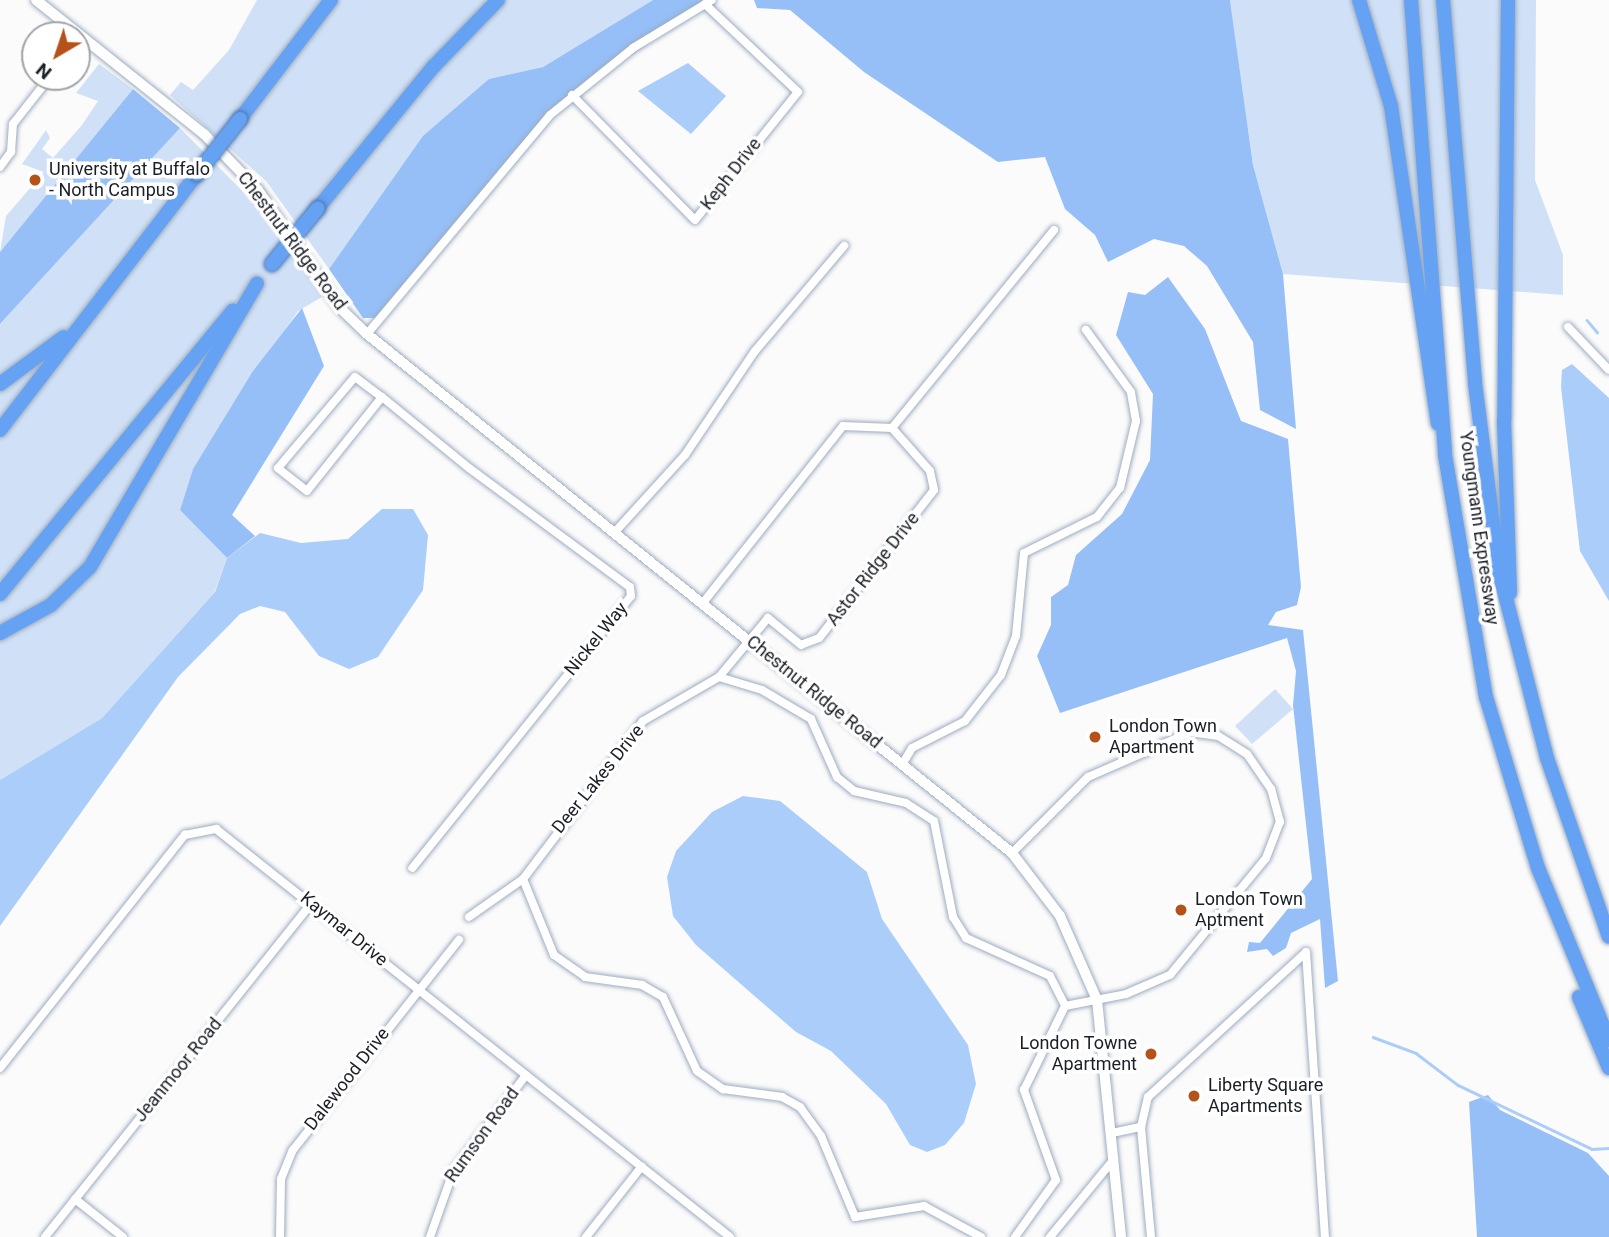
<!DOCTYPE html>
<style>
body{margin:0}
#map{position:relative;width:1609px;height:1237px;overflow:hidden;background:#fbfbfb;font-family:Roboto,sans-serif}
div>[style]{position:absolute}
[style*='--x']{left:calc(var(--x)*1px);top:calc(var(--y)*1px);width:calc(var(--w)*1px);rotate:calc(var(--a)*1deg)}
.green>*{inset:0;background:#d0e1f7}
.forest>*{inset:0;background:#96bff7}
.water>*{inset:0;background:#abcdfa}
.stream>*{height:2.5px;margin:-1.25px;padding:0 1.25px;transform-origin:1.25px;border-radius:1.25px;background:#abcdfa}
.roads{filter:drop-shadow(0 0 2px #9dacc0) drop-shadow(0 0 2px #9dacc0)}
.minor>*{height:8px;margin:-4px;padding:0 4px;transform-origin:4px;border-radius:4px;background:#fff}
.tertiary>*{height:10px;margin:-5px;padding:0 5px;transform-origin:5px;border-radius:5px;background:#fff}
.motorway>*{height:14px;margin:-7px;padding:0 7px;transform-origin:7px;border-radius:7px;background:#65a2f3}
.bridges{filter:drop-shadow(0 0 2px #4b74ac) drop-shadow(0 0 2px #4b74ac)}
.motorway-bridge>*{height:14px;margin:-7px;padding:0 7px;transform-origin:7px;border-radius:7px;background:#65a2f3}
.dots>*{width:19px;height:19px;translate:-50% -50%;box-sizing:border-box;border:4px solid #fff;border-radius:50%}
span{translate:-50% -50%;white-space:nowrap;text-align:center;line-height:1.15;-webkit-text-stroke:7px #fff;paint-order:stroke}
.poi-label{font-size:18px;color:#1a1f27}
.left{translate:0 -50%;text-align:left}
.right{translate:-100% -50%;text-align:right}
.street-label{font-size:18px;color:#1a1f27}
.north{position:absolute;left:21px;top:21px;width:70px;height:70px;box-sizing:border-box;background:#fff;border:2px solid #a3a5a9;border-radius:50%;rotate:219deg;font-size:19px;font-weight:700;line-height:28px;text-align:center;color:#1a1f27}
.north::after{content:'';display:block;margin:auto;width:24px;height:32px;background:#b55219;clip-path:polygon(50% 0,100% 100%,50% 72%,0 100%)}
</style>
<div id="map">
<div class="green">
<div style="clip-path:polygon(257px 0,653px 0,543px 67px,489px 79px,402px 166px,329px 269px,266px 181px,170px 95px,181px 82px,193px 90px,229px 50px)"></div>
<div style="clip-path:polygon(1230px 0,1536px 0,1535px 180px,1563px 255px,1563px 295px,1283px 274px,1253px 165px)"></div>
<div style="clip-path:polygon(99px 64px,133px 89px,0 252px,6px 216px,44px 172px,22px 164px,46px 130px,50px 138px,42px 149px,53px 158px,82px 125px,98px 101px,76px 93px)"></div>
<div style="clip-path:polygon(180px 128px,268px 217px,322px 297px,298px 311px,193px 470px,180px 510px,227px 558px,214px 593px,102px 718px,0 780px,0 324px)"></div>
<div style="clip-path:polygon(1275px 689px,1293px 709px,1252px 744px,1235px 726px)"></div>
</div>
<div class="forest">
<div style="clip-path:polygon(653px 0,713px 0,572px 95px,380px 318px,363px 318px,329px 269px,423px 136px,489px 79px,543px 67px)"></div>
<div style="clip-path:polygon(754px 0,1230px 0,1253px 165px,1283px 274px,1296px 429px,1260px 410px,1253px 342px,1207px 266px,1184px 246px,1154px 239px,1108px 262px,1095px 235px,1065px 209px,1045px 157px,998px 162px,864px 72px,790px 10px,757px 8px)"></div>
<div style="clip-path:polygon(133px 89px,180px 128px,0 324px,0 252px)"></div>
<div style="clip-path:polygon(1168px 277px,1205px 329px,1241px 421px,1288px 439px,1301px 587px,1297px 605px,1276px 612px,1268px 625px,1303px 630px,1338px 981px,1325px 988px,1320px 919px,1291px 933px,1286px 948px,1273px 956px,1267px 949px,1247px 952px,1249px 942px,1260px 943px,1312px 879px,1293px 705px,1296px 671px,1287px 638px,1060px 713px,1037px 656px,1051px 625px,1051px 597px,1068px 585px,1076px 555px,1122px 514px,1150px 460px,1153px 394px,1116px 335px,1128px 292px,1145px 295px)"></div>
<div style="clip-path:polygon(302px 308px,324px 366px,232px 515px,255px 536px,227px 558px,180px 510px,193px 469px,253px 371px)"></div>
<div style="clip-path:polygon(1488px 1095px,1500px 1110px,1588px 1153px,1609px 1176px,1609px 1237px,1477px 1237px,1469px 1102px)"></div>
</div>
<div class="water">
<div style="clip-path:polygon(688px 63px,726px 96px,691px 134px,638px 91px)"></div>
<div style="clip-path:polygon(1572px 364px,1609px 398px,1609px 601px,1580px 551px,1561px 387px,1562px 370px)"></div>
<div style="clip-path:polygon(382px 509px,413px 509px,428px 535px,423px 590px,378px 657px,349px 669px,319px 656px,285px 612px,260px 606px,240px 614px,178px 677px,0 926px,0 780px,102px 718px,215px 592px,227px 558px,260px 533px,301px 543px,348px 539px)"></div>
<div style="clip-path:polygon(743px 796px,780px 801px,867px 872px,882px 919px,968px 1045px,976px 1084px,964px 1123px,945px 1145px,927px 1152px,910px 1145px,886px 1104px,831px 1051px,796px 1032px,696px 945px,673px 916px,667px 877px,676px 851px,712px 812px)"></div>
</div>
<div class="stream">
<div style="--x:1587;--y:320;--w:16;--a:50"></div>
<div style="--x:1373;--y:1037;--w:46;--a:20.4"></div>
<div style="--x:1416;--y:1053;--w:53;--a:37.3"></div>
<div style="--x:1458;--y:1085;--w:148;--a:25.5"></div>
<div style="--x:1592;--y:1149;--w:17;--a:-3"></div>
</div>
<div class="roads">
<div class="minor">
<div style="--x:572;--y:95;--w:175;--a:45.5"></div>
<div style="--x:695;--y:220;--w:164;--a:-51.2"></div>
<div style="--x:798;--y:92;--w:128;--a:-136.6"></div>
<div style="--x:0;--y:167;--w:19;--a:-54"></div>
<div style="--x:11;--y:152;--w:28;--a:-86"></div>
<div style="--x:13;--y:124;--w:60;--a:-51.8"></div>
<div style="--x:1568;--y:327;--w:59;--a:46.4"></div>
<div style="--x:367;--y:334;--w:285;--a:-50.1"></div>
<div style="--x:550;--y:115;--w:107;--a:-38.9"></div>
<div style="--x:633;--y:48;--w:92;--a:-31.3"></div>
<div style="--x:382;--y:397;--w:120;--a:128.6"></div>
<div style="--x:307;--y:491;--w:37;--a:-142"></div>
<div style="--x:278;--y:468;--w:119;--a:-49.8"></div>
<div style="--x:355;--y:377;--w:34;--a:37"></div>
<div style="--x:382;--y:397;--w:112;--a:39.2"></div>
<div style="--x:469;--y:468;--w:200;--a:36.5"></div>
<div style="--x:630;--y:587;--w:9;--a:84"></div>
<div style="--x:631;--y:596;--w:349;--a:128.8"></div>
<div style="--x:892;--y:428;--w:57;--a:48.5"></div>
<div style="--x:930;--y:471;--w:19;--a:78"></div>
<div style="--x:934;--y:490;--w:187;--a:127.8"></div>
<div style="--x:819;--y:638;--w:19;--a:159"></div>
<div style="--x:801;--y:645;--w:43;--a:-140.7"></div>
<div style="--x:768;--y:618;--w:77;--a:129.7"></div>
<div style="--x:719;--y:677;--w:88;--a:149.9"></div>
<div style="--x:643;--y:721;--w:198;--a:127.2"></div>
<div style="--x:523;--y:879;--w:82;--a:67.8"></div>
<div style="--x:554;--y:955;--w:38;--a:35"></div>
<div style="--x:585;--y:977;--w:58;--a:8"></div>
<div style="--x:642;--y:985;--w:24;--a:30"></div>
<div style="--x:663;--y:997;--w:81;--a:65.3"></div>
<div style="--x:697;--y:1071;--w:32;--a:35"></div>
<div style="--x:723;--y:1089;--w:60;--a:7.7"></div>
<div style="--x:782;--y:1097;--w:21;--a:29"></div>
<div style="--x:800;--y:1107;--w:36;--a:54"></div>
<div style="--x:821;--y:1136;--w:88;--a:67.2"></div>
<div style="--x:855;--y:1217;--w:70;--a:-9.1"></div>
<div style="--x:924;--y:1206;--w:65;--a:28.5"></div>
<div style="--x:614;--y:533;--w:105;--a:-47.7"></div>
<div style="--x:685;--y:455;--w:125;--a:-56.1"></div>
<div style="--x:755;--y:351;--w:138;--a:-49.7"></div>
<div style="--x:702;--y:604;--w:227;--a:-51.6"></div>
<div style="--x:843;--y:426;--w:49;--a:2.3"></div>
<div style="--x:892;--y:428;--w:256;--a:-50.7"></div>
<div style="--x:719;--y:677;--w:45;--a:16.8"></div>
<div style="--x:762;--y:690;--w:57;--a:30.6"></div>
<div style="--x:811;--y:719;--w:64;--a:65.9"></div>
<div style="--x:837;--y:777;--w:22;--a:39"></div>
<div style="--x:854;--y:791;--w:53;--a:13"></div>
<div style="--x:906;--y:803;--w:33;--a:33"></div>
<div style="--x:934;--y:821;--w:98;--a:78.8"></div>
<div style="--x:953;--y:917;--w:25;--a:58"></div>
<div style="--x:966;--y:938;--w:92;--a:24.3"></div>
<div style="--x:1050;--y:976;--w:34;--a:63"></div>
<div style="--x:1065;--y:1006;--w:62;--a:-11.1"></div>
<div style="--x:1126;--y:994;--w:48;--a:-23.4"></div>
<div style="--x:1170;--y:975;--w:151;--a:-50.6"></div>
<div style="--x:1266;--y:858;--w:39;--a:-69"></div>
<div style="--x:1280;--y:822;--w:34;--a:-105"></div>
<div style="--x:1271;--y:789;--w:42;--a:-124.4"></div>
<div style="--x:1247;--y:754;--w:34;--a:-148"></div>
<div style="--x:1218;--y:736;--w:27;--a:-172"></div>
<div style="--x:1191;--y:732;--w:112;--a:156.4"></div>
<div style="--x:1088;--y:777;--w:107;--a:135"></div>
<div style="--x:903;--y:763;--w:17;--a:-59"></div>
<div style="--x:912;--y:748;--w:59;--a:-27"></div>
<div style="--x:965;--y:721;--w:58;--a:-52"></div>
<div style="--x:1001;--y:675;--w:42;--a:-69"></div>
<div style="--x:1016;--y:636;--w:83;--a:-84.5"></div>
<div style="--x:1024;--y:553;--w:81;--a:-26.3"></div>
<div style="--x:1097;--y:517;--w:37;--a:-52"></div>
<div style="--x:1120;--y:488;--w:69;--a:-76.6"></div>
<div style="--x:1136;--y:421;--w:29;--a:-100"></div>
<div style="--x:1131;--y:392;--w:77;--a:-126"></div>
<div style="--x:469;--y:917;--w:66;--a:-35.1"></div>
<div style="--x:0;--y:1068;--w:298;--a:-51.6"></div>
<div style="--x:185;--y:835;--w:32;--a:-11"></div>
<div style="--x:216;--y:829;--w:656;--a:38.44"></div>
<div style="--x:1112;--y:1133;--w:30;--a:-12"></div>
<div style="--x:75;--y:1199;--w:61;--a:38.4"></div>
<div style="--x:45;--y:1237;--w:428;--a:-51.4"></div>
<div style="--x:280;--y:1237;--w:58;--a:-89"></div>
<div style="--x:281;--y:1179;--w:31;--a:-68"></div>
<div style="--x:293;--y:1150;--w:268;--a:-51.7"></div>
<div style="--x:430;--y:1237;--w:69;--a:-70.5"></div>
<div style="--x:453;--y:1172;--w:121;--a:-53"></div>
<div style="--x:586;--y:1237;--w:90;--a:-51.7"></div>
<div style="--x:1015;--y:1237;--w:70;--a:-54.3"></div>
<div style="--x:1056;--y:1180;--w:96;--a:-109.6"></div>
<div style="--x:1024;--y:1090;--w:93;--a:-64"></div>
<div style="--x:1050;--y:1237;--w:101;--a:-50.6"></div>
<div style="--x:1151;--y:1237;--w:110;--a:-95.2"></div>
<div style="--x:1141;--y:1127;--w:31;--a:-77"></div>
<div style="--x:1148;--y:1097;--w:214;--a:-42.5"></div>
<div style="--x:1306;--y:952;--w:286;--a:86.2"></div>
</div>
<div class="tertiary">
<div style="--x:36;--y:0;--w:215;--a:38.6"></div>
<div style="--x:204;--y:134;--w:78;--a:46"></div>
<div style="--x:258;--y:190;--w:144;--a:55.2"></div>
<div style="--x:340;--y:308;--w:37;--a:44"></div>
<div style="--x:367;--y:334;--w:828;--a:38.82"></div>
<div style="--x:1012;--y:853;--w:79;--a:52.7"></div>
<div style="--x:1060;--y:916;--w:92;--a:66.2"></div>
<div style="--x:1097;--y:1000;--w:238;--a:84.2"></div>
</div>
<div class="motorway">
<div style="--x:1359;--y:0;--w:111;--a:73.2"></div>
<div style="--x:1391;--y:106;--w:321;--a:81.6"></div>
<div style="--x:1411;--y:0;--w:456;--a:85.7"></div>
<div style="--x:1445;--y:455;--w:245;--a:80.4"></div>
<div style="--x:1486;--y:697;--w:179;--a:73.1"></div>
<div style="--x:1538;--y:868;--w:186;--a:67.6"></div>
<div style="--x:1443;--y:0;--w:384;--a:85.2"></div>
<div style="--x:1475;--y:383;--w:190;--a:82.7"></div>
<div style="--x:1499;--y:571;--w:193;--a:75.6"></div>
<div style="--x:1547;--y:758;--w:189;--a:70.9"></div>
<div style="--x:1508;--y:0;--w:421;--a:90.5"></div>
<div style="--x:1504;--y:421;--w:172;--a:88"></div>
<div style="--x:240;--y:119;--w:150;--a:-52.6"></div>
<div style="--x:318;--y:208;--w:183;--a:-50.8"></div>
<div style="--x:434;--y:66;--w:92;--a:-45.9"></div>
<div style="--x:0;--y:384;--w:79;--a:-36.3"></div>
<div style="--x:0;--y:430;--w:323;--a:-52.4"></div>
<div style="--x:0;--y:594;--w:367;--a:-50.6"></div>
<div style="--x:0;--y:633;--w:58;--a:-28.8"></div>
<div style="--x:51;--y:605;--w:54;--a:-44.3"></div>
<div style="--x:90;--y:567;--w:329;--a:-59.5"></div>
<div style="--x:1579;--y:997;--w:77;--a:67.1"></div>
</div>
</div>
<div class="bridges">
<div class="motorway-bridge">
<div style="--x:197;--y:174;--w:70;--a:-52"></div>
<div style="--x:272;--y:264;--w:72;--a:-50.6"></div>
</div>
</div>
<div class="dots">
<div style="left:35px;top:180px;background:#b55219"></div>
<div style="left:1095px;top:737px;background:#b55219"></div>
<div style="left:1181px;top:910px;background:#b55219"></div>
<div style="left:1151px;top:1054px;background:#b55219"></div>
<div style="left:1194px;top:1096px;background:#b55219"></div>
</div>
<div class="poi-label">
<span class="left" style="left:49px;top:180px">University at Buffalo<br>- North Campus</span>
<span class="left" style="left:1109px;top:737px">London Town<br>Apartment</span>
<span class="left" style="left:1195px;top:910px">London Town<br>Aptment</span>
<span class="right" style="left:1137px;top:1054px">London Towne<br>Apartment</span>
<span class="left" style="left:1208px;top:1096px">Liberty Square<br>Apartments</span>
</div>
<div class="street-label">
<span style="left:731px;top:174px;rotate:-52deg">Keph Drive</span>
<span style="left:292px;top:241px;rotate:53deg">Chestnut Ridge Road</span>
<span style="left:1479px;top:528px;rotate:82deg">Youngmann Expressway</span>
<span style="left:873px;top:569px;rotate:-52deg">Astor Ridge Drive</span>
<span style="left:596px;top:639px;rotate:-51deg">Nickel Way</span>
<span style="left:814px;top:692px;rotate:39deg">Chestnut Ridge Road</span>
<span style="left:598px;top:779px;rotate:-51deg">Deer Lakes Drive</span>
<span style="left:344px;top:929px;rotate:39deg">Kaymar Drive</span>
<span style="left:178px;top:1070px;rotate:-51deg">Jeanmoor Road</span>
<span style="left:347px;top:1079px;rotate:-52deg">Dalewood Drive</span>
<span style="left:482px;top:1135px;rotate:-54deg">Rumson Road</span>
</div>
<div class="north">N</div>
</div>
